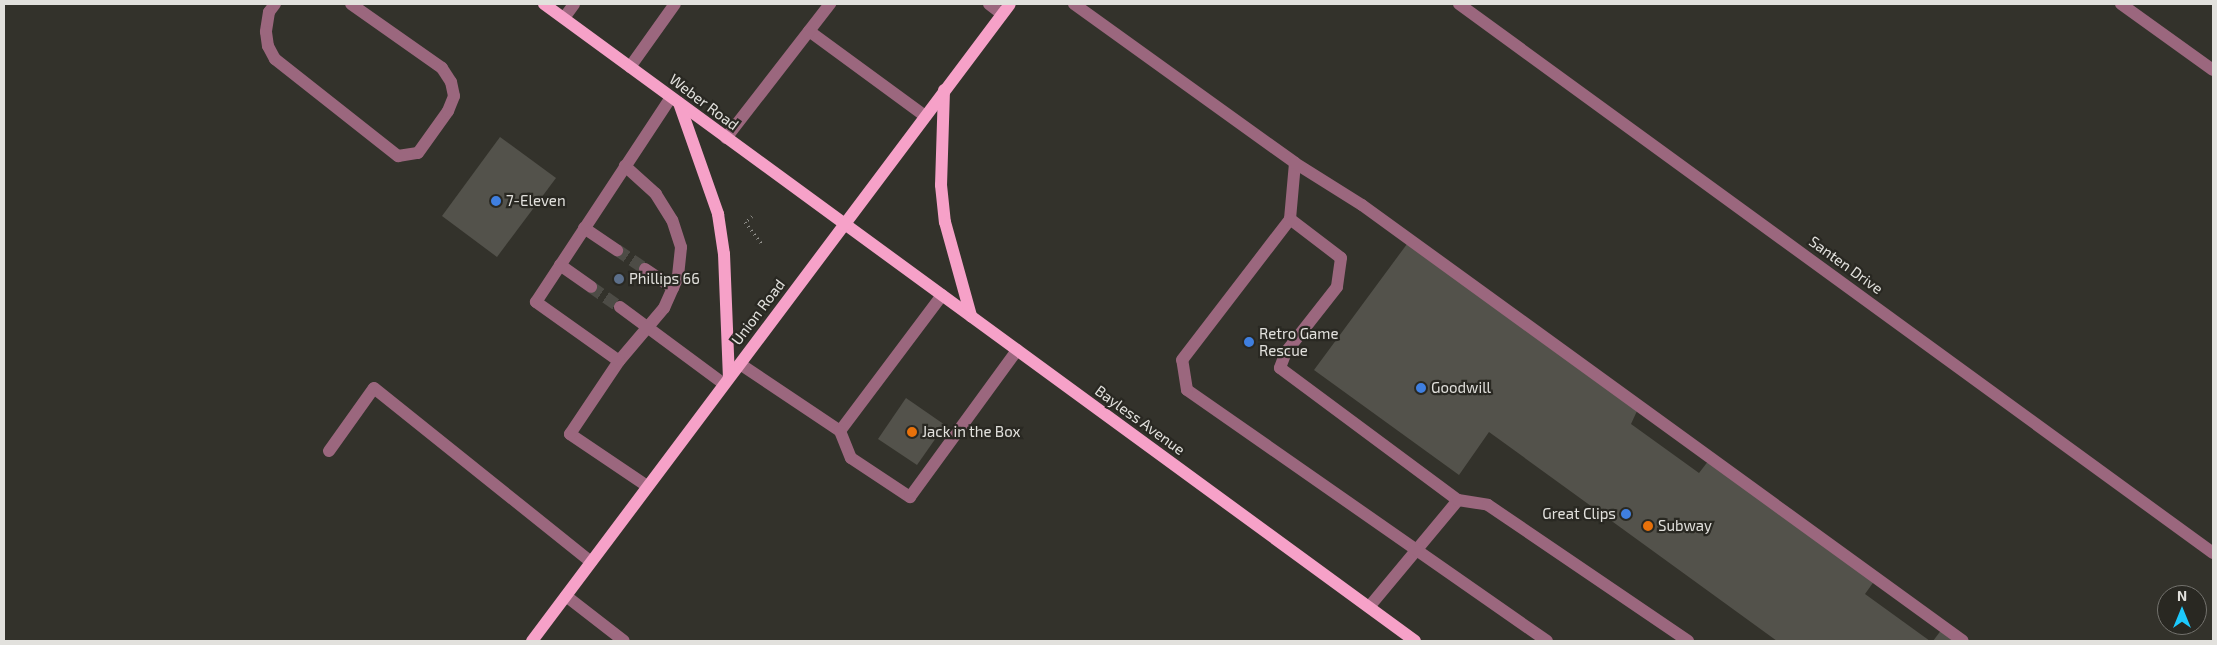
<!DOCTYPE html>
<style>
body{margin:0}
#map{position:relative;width:2217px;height:645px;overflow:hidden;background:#33322b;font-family:"Exo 2",sans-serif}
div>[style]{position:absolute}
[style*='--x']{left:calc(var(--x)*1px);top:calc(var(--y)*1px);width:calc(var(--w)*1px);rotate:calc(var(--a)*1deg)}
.building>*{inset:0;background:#53524b}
.minor-tunnel>*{height:12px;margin-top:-6px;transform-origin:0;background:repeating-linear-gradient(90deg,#4d4c46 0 12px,transparent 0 18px)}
.path>*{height:3px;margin-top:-1.5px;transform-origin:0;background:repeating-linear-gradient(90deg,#93928d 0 1px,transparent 0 5px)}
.minor>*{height:12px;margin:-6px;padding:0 6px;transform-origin:6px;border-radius:6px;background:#9b677e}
.major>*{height:12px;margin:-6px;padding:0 6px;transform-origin:6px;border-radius:6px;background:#f6a1c8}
.dots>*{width:14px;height:14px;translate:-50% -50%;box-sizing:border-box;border:2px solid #292822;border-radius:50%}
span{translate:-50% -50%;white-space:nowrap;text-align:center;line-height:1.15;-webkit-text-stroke:4.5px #292822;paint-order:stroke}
.street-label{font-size:15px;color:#e2e1dd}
.poi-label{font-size:15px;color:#e2e1dd}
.left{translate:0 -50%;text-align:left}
.right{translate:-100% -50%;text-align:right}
.frame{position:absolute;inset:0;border:5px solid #e2e1dd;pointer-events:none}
.north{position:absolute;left:2157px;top:585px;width:50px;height:50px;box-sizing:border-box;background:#292822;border:1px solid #73726d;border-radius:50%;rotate:0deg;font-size:14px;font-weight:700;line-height:20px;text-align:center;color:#e2e1dd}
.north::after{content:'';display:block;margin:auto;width:18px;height:22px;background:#1dc9fc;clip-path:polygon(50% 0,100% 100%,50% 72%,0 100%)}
</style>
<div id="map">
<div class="building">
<div style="clip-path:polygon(500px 137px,556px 178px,497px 257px,442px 216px)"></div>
<div style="clip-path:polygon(1407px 244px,1637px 411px,1631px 424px,1699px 473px,1709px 460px,1875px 580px,1865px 594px,1930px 641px,1777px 641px,1489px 432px,1459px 475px,1314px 370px)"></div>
<div style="clip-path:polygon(906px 398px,945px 425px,917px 465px,878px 439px)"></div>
<div style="clip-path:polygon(1942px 629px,1958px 641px,1933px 641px)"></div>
</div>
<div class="minor-tunnel">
<div style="--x:617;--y:250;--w:34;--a:34"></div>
<div style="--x:591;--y:287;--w:35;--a:35"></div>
</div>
<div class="path">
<div style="--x:752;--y:216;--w:9;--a:139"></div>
<div style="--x:745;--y:222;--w:28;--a:52"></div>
</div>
<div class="minor">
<div style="--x:275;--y:4;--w:10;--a:127"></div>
<div style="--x:269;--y:12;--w:20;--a:99"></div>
<div style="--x:266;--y:32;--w:14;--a:82"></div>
<div style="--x:268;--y:46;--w:15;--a:62"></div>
<div style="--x:275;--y:59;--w:157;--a:38.3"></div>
<div style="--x:398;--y:156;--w:20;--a:-9"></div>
<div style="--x:418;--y:153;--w:52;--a:-54.5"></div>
<div style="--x:448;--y:111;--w:16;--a:-68"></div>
<div style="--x:454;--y:96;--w:14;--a:-102"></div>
<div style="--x:451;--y:82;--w:17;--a:-123"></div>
<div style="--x:442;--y:68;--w:111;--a:-144.9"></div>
<div style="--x:989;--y:4;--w:16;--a:38"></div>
<div style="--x:1074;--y:4;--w:272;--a:35.7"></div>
<div style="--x:1295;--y:163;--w:56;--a:95.1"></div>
<div style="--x:1459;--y:4;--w:933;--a:36.06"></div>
<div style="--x:2121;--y:4;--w:113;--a:35.7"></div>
<div style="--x:564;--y:18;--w:17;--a:-54"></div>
<div style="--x:809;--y:31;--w:144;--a:36.2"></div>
<div style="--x:630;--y:67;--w:77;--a:-54.5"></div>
<div style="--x:726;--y:138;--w:170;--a:-52.2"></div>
<div style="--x:1295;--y:163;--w:79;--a:32.1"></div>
<div style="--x:1362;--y:205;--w:742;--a:35.96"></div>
<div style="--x:584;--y:228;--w:40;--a:34"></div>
<div style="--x:560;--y:265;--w:38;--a:35"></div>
<div style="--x:645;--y:269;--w:34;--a:34"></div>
<div style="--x:620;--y:307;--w:129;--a:36.5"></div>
<div style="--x:619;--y:361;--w:70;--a:-49.7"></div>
<div style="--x:664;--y:308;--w:35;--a:-66"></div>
<div style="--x:678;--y:276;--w:29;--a:-84"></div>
<div style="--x:681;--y:247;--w:28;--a:-108"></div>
<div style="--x:672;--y:220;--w:31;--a:-122"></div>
<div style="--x:656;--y:194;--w:42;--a:-137.9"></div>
<div style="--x:740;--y:364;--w:120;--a:33.8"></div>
<div style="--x:840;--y:431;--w:170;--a:-53.1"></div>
<div style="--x:840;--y:431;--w:29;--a:68"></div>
<div style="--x:851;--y:458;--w:71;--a:33.5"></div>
<div style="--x:910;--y:497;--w:182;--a:-53.9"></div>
<div style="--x:329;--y:451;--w:77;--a:-54.5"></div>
<div style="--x:374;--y:388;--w:278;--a:38.7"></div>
<div style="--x:647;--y:486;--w:93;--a:-146"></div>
<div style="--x:570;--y:434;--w:88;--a:-56.1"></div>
<div style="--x:619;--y:361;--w:102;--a:-144.6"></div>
<div style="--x:536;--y:302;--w:245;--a:-56.6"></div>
<div style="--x:566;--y:596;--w:73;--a:37.8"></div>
<div style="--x:1369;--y:607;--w:139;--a:-50.2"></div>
<div style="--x:1547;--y:641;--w:439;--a:-145.1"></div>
<div style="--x:1187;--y:390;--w:30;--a:-99"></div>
<div style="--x:1182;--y:360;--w:178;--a:-52.5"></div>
<div style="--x:1290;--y:219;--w:64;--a:37.4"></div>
<div style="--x:1341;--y:258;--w:29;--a:98"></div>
<div style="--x:1337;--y:287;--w:83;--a:128.1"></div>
<div style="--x:1286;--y:352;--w:17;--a:111"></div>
<div style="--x:1280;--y:368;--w:222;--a:36.6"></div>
<div style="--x:1458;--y:500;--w:30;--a:9"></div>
<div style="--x:1488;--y:505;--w:242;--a:34.2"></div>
</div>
<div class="major">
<div style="--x:544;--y:4;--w:1079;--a:36.18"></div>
<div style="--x:944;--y:90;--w:95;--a:91.8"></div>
<div style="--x:941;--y:185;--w:37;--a:84"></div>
<div style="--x:945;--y:222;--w:98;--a:74.5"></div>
<div style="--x:679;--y:103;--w:118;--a:70.6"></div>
<div style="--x:718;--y:214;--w:40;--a:81.5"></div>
<div style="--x:724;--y:254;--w:123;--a:87.7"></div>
<div style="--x:532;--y:641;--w:796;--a:-53.12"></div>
</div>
<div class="dots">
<div style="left:496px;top:201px;background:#3f7fe0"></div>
<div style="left:619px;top:279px;background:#5c6f8a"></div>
<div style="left:1249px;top:342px;background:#3f7fe0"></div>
<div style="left:1421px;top:388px;background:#3f7fe0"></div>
<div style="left:912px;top:432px;background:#e8710a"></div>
<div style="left:1626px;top:514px;background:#3f7fe0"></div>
<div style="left:1648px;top:526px;background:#e8710a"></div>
</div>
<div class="street-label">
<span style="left:704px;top:102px;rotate:37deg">Weber Road</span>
<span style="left:1846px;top:265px;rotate:36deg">Santen Drive</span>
<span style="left:758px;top:312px;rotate:-53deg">Union Road</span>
<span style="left:1140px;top:420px;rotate:36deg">Bayless Avenue</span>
</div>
<div class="poi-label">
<span class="left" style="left:506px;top:201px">7-Eleven</span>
<span class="left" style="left:629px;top:279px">Phillips 66</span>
<span class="left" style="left:1259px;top:342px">Retro Game<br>Rescue</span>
<span class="left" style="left:1431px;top:388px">Goodwill</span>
<span class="left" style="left:922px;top:432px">Jack in the Box</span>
<span class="right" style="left:1616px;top:514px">Great Clips</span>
<span class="left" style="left:1658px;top:526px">Subway</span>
</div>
<div class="frame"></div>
<div class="north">N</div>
</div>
